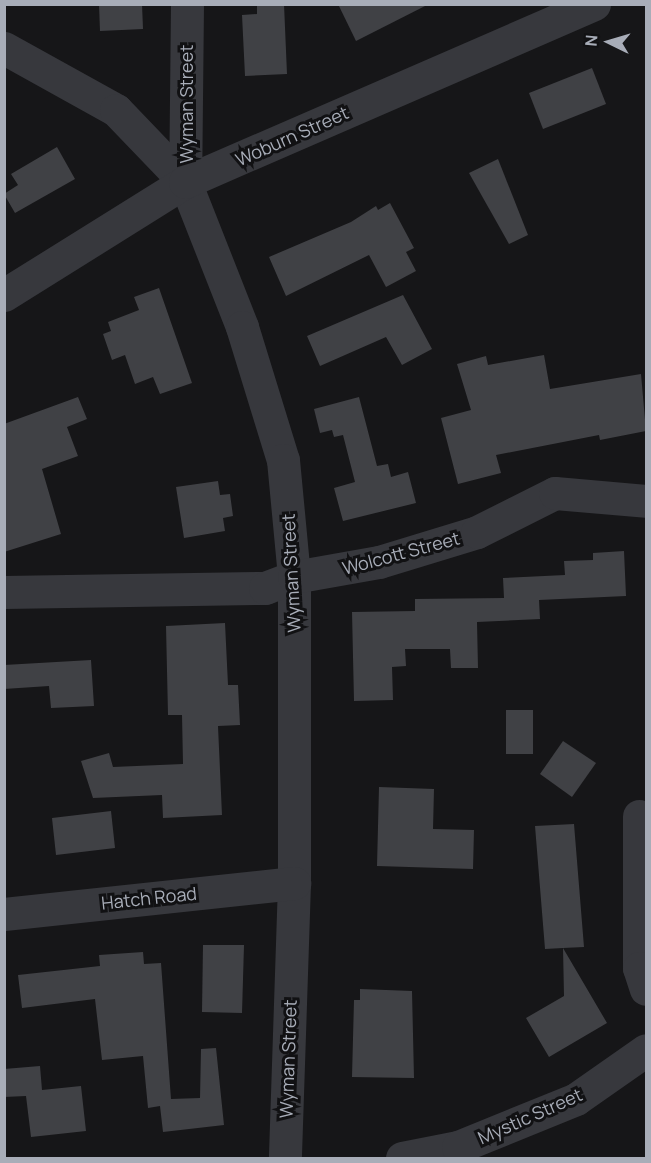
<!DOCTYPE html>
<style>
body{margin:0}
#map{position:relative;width:651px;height:1163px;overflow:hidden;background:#161618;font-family:Manrope,sans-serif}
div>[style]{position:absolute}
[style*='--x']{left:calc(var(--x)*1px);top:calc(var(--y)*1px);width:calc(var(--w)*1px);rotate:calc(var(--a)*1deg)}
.building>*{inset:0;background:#404145}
.minor>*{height:33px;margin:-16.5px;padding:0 16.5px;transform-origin:16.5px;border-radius:16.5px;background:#37383d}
span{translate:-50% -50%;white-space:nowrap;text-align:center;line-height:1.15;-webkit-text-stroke:6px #111113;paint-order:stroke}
.street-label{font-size:18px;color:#a8adb8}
.frame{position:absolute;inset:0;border:6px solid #a8adb8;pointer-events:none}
.north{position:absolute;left:579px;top:12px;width:60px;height:60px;-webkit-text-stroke:4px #111113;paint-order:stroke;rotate:275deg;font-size:16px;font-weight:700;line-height:24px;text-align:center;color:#a8adb8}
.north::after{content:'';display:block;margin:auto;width:21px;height:27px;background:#a8adb8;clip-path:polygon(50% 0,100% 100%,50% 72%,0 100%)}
</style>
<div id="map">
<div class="building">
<div style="clip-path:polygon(99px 4px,142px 4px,143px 29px,100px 31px)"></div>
<div style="clip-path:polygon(257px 4px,284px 4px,287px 74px,245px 76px,242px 15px,257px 14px)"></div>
<div style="clip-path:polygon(338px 4px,429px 4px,356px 41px)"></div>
<div style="clip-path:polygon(592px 68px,606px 104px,543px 129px,529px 93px)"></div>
<div style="clip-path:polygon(57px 147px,75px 179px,15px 213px,4px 194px,18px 185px,11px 174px)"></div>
<div style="clip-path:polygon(498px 159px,528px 235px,509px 244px,469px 173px)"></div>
<div style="clip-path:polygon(390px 203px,414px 248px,406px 252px,416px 271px,386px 287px,369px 255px,286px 296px,269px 257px,351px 222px,376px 206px,378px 210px)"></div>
<div style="clip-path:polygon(159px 288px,192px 383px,160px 394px,153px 377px,135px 384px,125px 355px,112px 360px,103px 334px,111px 331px,108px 322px,139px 310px,134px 297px)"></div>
<div style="clip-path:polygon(403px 295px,432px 349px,402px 365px,386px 337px,320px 366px,307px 336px)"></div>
<div style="clip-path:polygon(544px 355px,550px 389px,641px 374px,646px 431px,600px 440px,599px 435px,496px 455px,501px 473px,458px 484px,441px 418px,471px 410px,457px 364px,486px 356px,488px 365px)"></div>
<div style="clip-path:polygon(78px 397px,87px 419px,67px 427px,78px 456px,42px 469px,61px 534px,4px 552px,4px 424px)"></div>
<div style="clip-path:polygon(359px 397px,377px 466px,388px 464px,391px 477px,408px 472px,416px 503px,343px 521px,334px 488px,355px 482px,343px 435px,334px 437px,332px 430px,320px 433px,314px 409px)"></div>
<div style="clip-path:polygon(218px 481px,220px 495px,230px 494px,233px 516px,223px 518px,225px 531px,184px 538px,176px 487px)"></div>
<div style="clip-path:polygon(624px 551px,626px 596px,539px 600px,540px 619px,477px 622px,478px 668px,451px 668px,450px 649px,405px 649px,406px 666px,392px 667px,393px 700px,354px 701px,352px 612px,415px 611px,415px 599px,504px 598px,503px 578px,565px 575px,564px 561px,593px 560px,593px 553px)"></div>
<div style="clip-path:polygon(225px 623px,228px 685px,238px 685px,240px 725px,218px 726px,222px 815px,163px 818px,162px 795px,93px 798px,81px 761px,109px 753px,113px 767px,183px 764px,182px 715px,168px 715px,166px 626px)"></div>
<div style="clip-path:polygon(91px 660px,94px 706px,51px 708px,49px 686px,4px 689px,4px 665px)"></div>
<div style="clip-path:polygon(506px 710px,533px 710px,533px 754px,506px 754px)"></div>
<div style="clip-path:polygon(563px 741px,596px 763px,572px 797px,540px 774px)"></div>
<div style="clip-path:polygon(379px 787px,434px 789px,433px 829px,474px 830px,473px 869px,377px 866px)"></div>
<div style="clip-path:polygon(111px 811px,115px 848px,56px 855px,52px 818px)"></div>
<div style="clip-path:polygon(574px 824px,584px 947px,563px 948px,607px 1023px,549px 1057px,526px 1018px,564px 996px,563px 948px,545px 949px,535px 826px)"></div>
<div style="clip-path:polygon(203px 945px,244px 945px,242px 1013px,202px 1012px)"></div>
<div style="clip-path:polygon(143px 952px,144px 964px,161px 963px,171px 1099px,200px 1098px,201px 1049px,216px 1048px,224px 1125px,163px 1132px,160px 1106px,148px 1108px,143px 1056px,102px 1060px,95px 999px,22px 1008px,18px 975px,100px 966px,99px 955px)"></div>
<div style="clip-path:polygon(360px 989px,412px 991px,414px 1078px,352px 1077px,354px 1000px,360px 1000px)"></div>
<div style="clip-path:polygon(40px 1066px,42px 1090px,81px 1086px,86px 1131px,31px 1137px,26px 1096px,4px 1097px,4px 1069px)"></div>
</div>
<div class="minor">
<div style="--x:187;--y:4;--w:178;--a:90.6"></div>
<div style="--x:185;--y:182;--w:156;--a:68.5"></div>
<div style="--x:242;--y:327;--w:139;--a:72.9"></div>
<div style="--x:283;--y:460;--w:118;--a:84.6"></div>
<div style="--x:294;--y:577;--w:306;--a:90"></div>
<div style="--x:294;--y:883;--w:275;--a:91.9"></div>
<div style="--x:4;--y:48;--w:128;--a:29"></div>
<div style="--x:116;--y:110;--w:100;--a:46.2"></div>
<div style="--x:4;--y:295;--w:213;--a:-32"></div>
<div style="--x:185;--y:182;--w:446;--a:-23.5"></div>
<div style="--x:4;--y:592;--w:261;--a:-0.9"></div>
<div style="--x:265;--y:588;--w:31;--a:-21"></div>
<div style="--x:294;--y:577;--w:86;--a:-10"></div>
<div style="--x:379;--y:562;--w:102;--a:-17"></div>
<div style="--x:477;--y:532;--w:87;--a:-26.6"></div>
<div style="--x:555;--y:493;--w:91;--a:5"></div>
<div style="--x:639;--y:816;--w:152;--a:90"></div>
<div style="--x:639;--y:968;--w:22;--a:72"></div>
<div style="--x:4;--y:914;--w:292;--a:-6.1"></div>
<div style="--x:402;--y:1158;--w:57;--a:-11.1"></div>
<div style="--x:458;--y:1147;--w:127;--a:-22.1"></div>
<div style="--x:576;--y:1099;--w:85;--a:-35"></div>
</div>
<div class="street-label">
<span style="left:186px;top:104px;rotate:-90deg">Wyman Street</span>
<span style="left:292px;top:136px;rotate:-24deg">Woburn Street</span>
<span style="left:401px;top:553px;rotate:-15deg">Wolcott Street</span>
<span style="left:291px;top:573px;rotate:-93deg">Wyman Street</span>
<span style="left:149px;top:898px;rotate:-6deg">Hatch Road</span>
<span style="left:288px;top:1059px;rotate:-88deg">Wyman Street</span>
<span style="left:530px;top:1116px;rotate:-24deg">Mystic Street</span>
</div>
<div class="frame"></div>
<div class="north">N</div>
</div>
